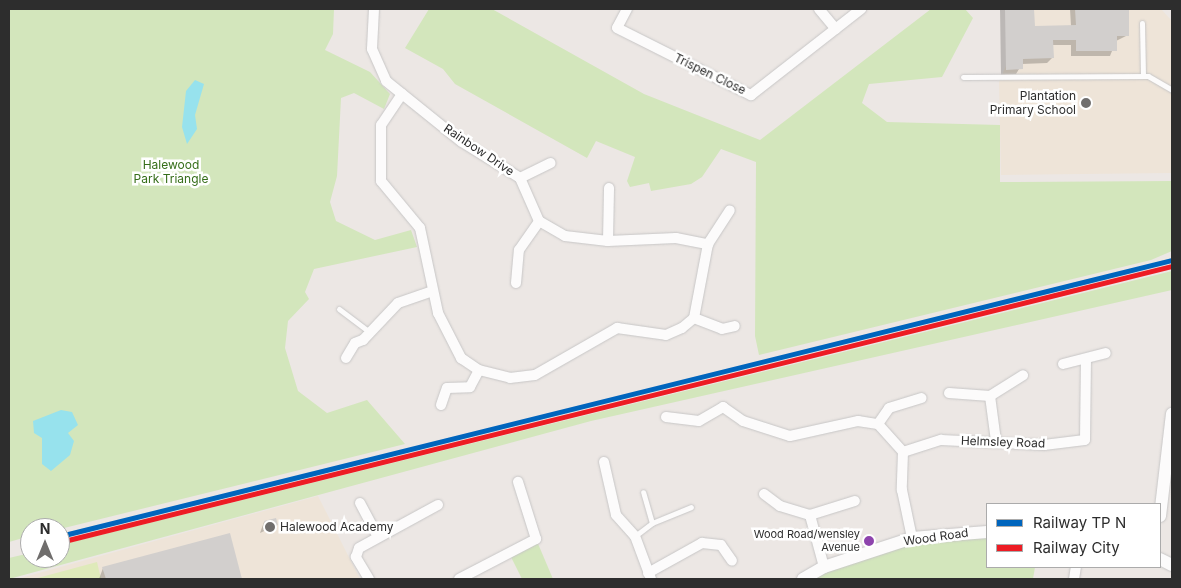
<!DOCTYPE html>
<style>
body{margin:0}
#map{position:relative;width:1181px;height:588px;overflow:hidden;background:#ece7e4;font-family:Inter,sans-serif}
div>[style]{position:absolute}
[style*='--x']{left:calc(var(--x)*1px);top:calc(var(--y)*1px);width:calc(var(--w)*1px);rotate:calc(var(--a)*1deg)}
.education>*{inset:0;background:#eee4d8}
.green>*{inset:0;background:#d3e6bc}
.pitch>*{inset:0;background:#dfeaba}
.water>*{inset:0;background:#97e2ed}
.shadow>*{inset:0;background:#0003}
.building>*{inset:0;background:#d2cfcd}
.roads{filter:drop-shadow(0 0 1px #c7c6c6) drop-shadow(0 0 1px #c7c6c6)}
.service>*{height:5px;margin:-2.5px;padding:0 2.5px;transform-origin:2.5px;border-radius:2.5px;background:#fcfbfb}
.minor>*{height:10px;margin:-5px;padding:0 5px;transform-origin:5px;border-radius:5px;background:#fcfbfb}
.tertiary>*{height:12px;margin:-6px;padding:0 6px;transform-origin:6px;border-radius:6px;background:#fcfbfb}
.rail-1>*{height:5px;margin:-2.5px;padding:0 2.5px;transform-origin:2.5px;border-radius:2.5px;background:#0065bd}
.rail-2>*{height:5px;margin:-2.5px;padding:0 2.5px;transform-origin:2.5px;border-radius:2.5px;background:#ed1c24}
.dots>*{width:14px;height:14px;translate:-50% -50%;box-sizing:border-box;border:2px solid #fff;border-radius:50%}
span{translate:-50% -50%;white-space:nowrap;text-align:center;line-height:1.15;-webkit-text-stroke:5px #fff;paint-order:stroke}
.bus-label{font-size:11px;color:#2d2d2d}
.right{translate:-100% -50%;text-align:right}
.street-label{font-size:12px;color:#2d2d2d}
.poi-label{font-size:12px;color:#2d2d2d}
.left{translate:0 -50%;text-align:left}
.park-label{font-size:12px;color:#366e1a}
.frame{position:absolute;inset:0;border:10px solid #2d2d2d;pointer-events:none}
.legend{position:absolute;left:986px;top:503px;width:175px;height:65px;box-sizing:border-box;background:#fff;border:1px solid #ababab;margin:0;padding:6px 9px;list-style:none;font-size:15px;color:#2d2d2d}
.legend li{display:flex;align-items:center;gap:10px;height:25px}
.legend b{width:25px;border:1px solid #ababab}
.north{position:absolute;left:20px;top:518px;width:50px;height:50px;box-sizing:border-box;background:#fff;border:1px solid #ababab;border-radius:50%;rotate:0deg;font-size:14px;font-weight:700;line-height:20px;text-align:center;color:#2d2d2d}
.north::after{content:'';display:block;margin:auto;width:18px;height:22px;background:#706e6d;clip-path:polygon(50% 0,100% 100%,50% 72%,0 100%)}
</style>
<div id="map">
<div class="education">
<div style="clip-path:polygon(1030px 9px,1161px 9px,1172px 21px,1172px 173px,1001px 175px,999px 82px)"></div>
<div style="clip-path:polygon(318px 496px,360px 579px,17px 579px)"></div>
</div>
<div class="green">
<div style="clip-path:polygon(9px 9px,334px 9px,333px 34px,325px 50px,370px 72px,390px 94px,384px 109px,354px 93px,341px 98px,337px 176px,330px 202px,336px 221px,375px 240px,411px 230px,417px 247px,314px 269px,305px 292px,309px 299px,288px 321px,285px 348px,298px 391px,327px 413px,367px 400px,405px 444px,60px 529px,30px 528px,30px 536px,9px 542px)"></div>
<div style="clip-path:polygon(429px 9px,492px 9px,644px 94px,760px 140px,931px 9px,965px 9px,973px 18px,942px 77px,869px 84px,862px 103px,887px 122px,1000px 125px,1000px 182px,1172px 181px,1172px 251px,1151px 260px,759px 355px,755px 336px,756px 162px,721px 149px,702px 177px,691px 184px,651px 191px,649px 183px,630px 187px,627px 181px,635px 157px,596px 141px,587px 158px,455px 84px,443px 69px,405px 48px)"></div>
<div style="clip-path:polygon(1172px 271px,1172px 290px,591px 421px,9px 579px,9px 558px,30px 553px,30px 558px,60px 558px,60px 545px)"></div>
<div style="clip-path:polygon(987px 532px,987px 567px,1035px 567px,1033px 579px,803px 579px,922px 537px)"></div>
<div style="clip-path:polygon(536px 539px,553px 579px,522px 579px,509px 553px)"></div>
</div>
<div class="pitch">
<div style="clip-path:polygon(97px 562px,101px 579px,34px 579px)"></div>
</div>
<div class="water">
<div style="clip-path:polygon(195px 80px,204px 84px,195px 115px,197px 129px,187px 144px,182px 127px,186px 91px)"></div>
<div style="clip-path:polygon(61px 410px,72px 412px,78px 425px,68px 433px,74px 441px,70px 455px,51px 471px,42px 464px,42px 438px,34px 433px,33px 421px)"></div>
</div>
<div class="shadow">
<div style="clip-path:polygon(1000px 9px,1033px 9px,1033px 27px,1071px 26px,1070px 9px,1128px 9px,1128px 35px,1116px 41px,1110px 56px,1071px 56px,1071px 45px,1052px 45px,1052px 58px,1047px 63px,1022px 64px,1016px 74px,1001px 75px)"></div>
<div style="clip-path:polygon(264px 522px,277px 525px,260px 533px)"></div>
<div style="clip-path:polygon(229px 534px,241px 579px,99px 579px,103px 568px)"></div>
</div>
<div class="building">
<div style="clip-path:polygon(1005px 9px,1034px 9px,1035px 26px,1076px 25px,1075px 9px,1129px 9px,1129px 36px,1117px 36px,1117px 51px,1076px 51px,1076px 40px,1053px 40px,1054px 58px,1023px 59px,1023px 69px,1006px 70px)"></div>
<div style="clip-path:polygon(276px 518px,278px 525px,266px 528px,264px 521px)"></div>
<div style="clip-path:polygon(230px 533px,242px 579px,106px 579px,102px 567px)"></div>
</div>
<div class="roads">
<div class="service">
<div style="--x:1142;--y:23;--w:53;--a:88.9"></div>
<div style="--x:963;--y:77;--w:185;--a:-0.3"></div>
<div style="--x:1148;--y:76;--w:28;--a:30"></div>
<div style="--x:339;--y:309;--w:39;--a:37"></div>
<div style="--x:652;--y:523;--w:42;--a:-22.3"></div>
<div style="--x:635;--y:536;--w:21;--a:-37"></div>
<div style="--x:652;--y:523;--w:32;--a:-106"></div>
</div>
<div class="minor">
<div style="--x:374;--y:9;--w:40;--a:92.9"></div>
<div style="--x:372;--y:49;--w:35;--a:66"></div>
<div style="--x:386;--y:81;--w:97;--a:38.8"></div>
<div style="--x:462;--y:142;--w:68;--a:31.8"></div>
<div style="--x:520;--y:178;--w:47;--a:66.2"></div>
<div style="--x:539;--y:221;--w:30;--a:30"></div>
<div style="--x:565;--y:236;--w:43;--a:6.6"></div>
<div style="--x:608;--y:241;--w:68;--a:-2.5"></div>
<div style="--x:676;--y:238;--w:33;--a:11"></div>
<div style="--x:627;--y:9;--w:21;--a:118"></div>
<div style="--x:617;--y:28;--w:150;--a:26.6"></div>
<div style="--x:751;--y:95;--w:140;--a:-38"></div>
<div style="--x:819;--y:9;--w:26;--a:50"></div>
<div style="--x:402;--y:94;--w:37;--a:124"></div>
<div style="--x:381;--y:125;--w:56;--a:90"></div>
<div style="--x:381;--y:181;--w:61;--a:50.3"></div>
<div style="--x:420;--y:228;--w:87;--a:78"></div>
<div style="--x:438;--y:313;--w:51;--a:62.9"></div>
<div style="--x:461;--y:358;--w:22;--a:34"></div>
<div style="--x:479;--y:370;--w:32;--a:14"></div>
<div style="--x:510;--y:378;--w:25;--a:-7"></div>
<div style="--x:535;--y:375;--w:95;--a:-29.8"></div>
<div style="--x:617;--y:328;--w:49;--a:8.1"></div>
<div style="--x:666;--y:335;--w:17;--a:-24"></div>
<div style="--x:682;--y:328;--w:16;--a:-40"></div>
<div style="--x:694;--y:318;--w:75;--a:-79.3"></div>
<div style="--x:708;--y:244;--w:40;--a:-57.1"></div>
<div style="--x:520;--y:178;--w:34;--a:-26"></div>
<div style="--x:608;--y:241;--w:53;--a:-88.9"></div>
<div style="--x:516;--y:283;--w:33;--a:-85"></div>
<div style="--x:519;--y:250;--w:35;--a:-55"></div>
<div style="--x:694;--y:318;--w:30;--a:21"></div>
<div style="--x:722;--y:329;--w:13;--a:-13"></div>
<div style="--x:346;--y:358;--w:17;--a:-59"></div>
<div style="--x:355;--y:343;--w:9;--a:-21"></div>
<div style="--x:363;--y:340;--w:51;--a:-46.6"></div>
<div style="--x:398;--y:303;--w:36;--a:-19"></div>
<div style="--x:1063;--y:364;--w:44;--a:-14.3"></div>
<div style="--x:949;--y:393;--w:41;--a:4.2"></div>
<div style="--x:990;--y:396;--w:45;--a:82.4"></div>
<div style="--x:990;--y:396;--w:39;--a:-32"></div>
<div style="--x:441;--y:405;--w:18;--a:-71"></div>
<div style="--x:447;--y:388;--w:23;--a:-2"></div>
<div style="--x:470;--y:387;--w:19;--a:-62"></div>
<div style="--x:666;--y:417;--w:33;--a:7"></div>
<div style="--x:699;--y:421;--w:28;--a:-30"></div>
<div style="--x:723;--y:407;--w:24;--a:35"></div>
<div style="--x:743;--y:421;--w:49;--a:17.7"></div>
<div style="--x:790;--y:436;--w:70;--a:-12.4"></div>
<div style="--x:858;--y:421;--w:20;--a:9"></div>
<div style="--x:878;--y:424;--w:38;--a:48"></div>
<div style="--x:903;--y:452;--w:38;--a:92"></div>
<div style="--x:902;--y:490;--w:49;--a:78.2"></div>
<div style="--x:878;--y:424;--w:19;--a:-55"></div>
<div style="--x:889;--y:408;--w:34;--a:-17"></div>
<div style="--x:903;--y:452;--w:40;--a:-18"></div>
<div style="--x:941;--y:440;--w:103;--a:2.8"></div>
<div style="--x:1044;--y:445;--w:41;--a:-7"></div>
<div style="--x:1085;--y:440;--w:80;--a:-89.3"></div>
<div style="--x:604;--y:462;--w:54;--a:77.2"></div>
<div style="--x:616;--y:515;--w:28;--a:48"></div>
<div style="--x:635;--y:536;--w:46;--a:69.6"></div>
<div style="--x:764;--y:494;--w:20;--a:37"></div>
<div style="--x:780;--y:506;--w:31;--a:17"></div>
<div style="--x:360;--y:503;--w:38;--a:62"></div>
<div style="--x:824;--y:567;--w:54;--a:-105.1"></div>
<div style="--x:810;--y:515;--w:47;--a:-17.3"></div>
<div style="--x:648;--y:573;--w:62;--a:-29.1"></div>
<div style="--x:702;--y:543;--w:19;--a:6"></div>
<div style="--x:721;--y:545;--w:19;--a:55"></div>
<div style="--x:369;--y:579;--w:26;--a:-121"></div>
<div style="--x:356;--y:557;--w:9;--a:-72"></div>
<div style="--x:359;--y:548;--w:90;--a:-28.6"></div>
<div style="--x:459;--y:579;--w:87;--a:-27.5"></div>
<div style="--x:536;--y:539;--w:60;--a:-107.5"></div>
<div style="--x:1074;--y:579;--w:12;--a:-81"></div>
</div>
<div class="tertiary">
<div style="--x:1160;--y:516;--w:103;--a:-83.3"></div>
<div style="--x:1160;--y:559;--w:13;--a:27"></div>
<div style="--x:803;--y:579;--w:24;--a:-30"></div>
<div style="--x:824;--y:567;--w:93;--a:-18.2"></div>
<div style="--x:912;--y:538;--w:75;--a:-4.6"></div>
</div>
</div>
<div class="rail-1">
<div style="--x:60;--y:536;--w:1146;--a:-13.94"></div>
</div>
<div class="rail-2">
<div style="--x:60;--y:542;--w:1146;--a:-13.94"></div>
</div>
<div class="dots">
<div style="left:1086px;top:103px;background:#706e6d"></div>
<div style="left:270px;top:527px;background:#706e6d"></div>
<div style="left:869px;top:541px;background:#8e44ad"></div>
</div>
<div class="bus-label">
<span class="right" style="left:860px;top:541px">Wood Road/wensley<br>Avenue</span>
</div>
<div class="street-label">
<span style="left:710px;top:74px;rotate:26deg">Trispen Close</span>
<span style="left:479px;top:150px;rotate:34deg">Rainbow Drive</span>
<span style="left:1003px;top:442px;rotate:2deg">Helmsley Road</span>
<span style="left:936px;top:537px;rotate:-8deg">Wood Road</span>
</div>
<div class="poi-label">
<span class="right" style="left:1076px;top:103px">Plantation<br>Primary School</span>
<span class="left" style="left:280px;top:527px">Halewood Academy</span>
</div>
<div class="park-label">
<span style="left:171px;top:172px">Halewood<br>Park Triangle</span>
</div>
<div class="frame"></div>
<ul class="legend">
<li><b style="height:6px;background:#0065bd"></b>Railway TP N</li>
<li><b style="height:6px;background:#ed1c24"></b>Railway City</li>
</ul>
<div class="north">N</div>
</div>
